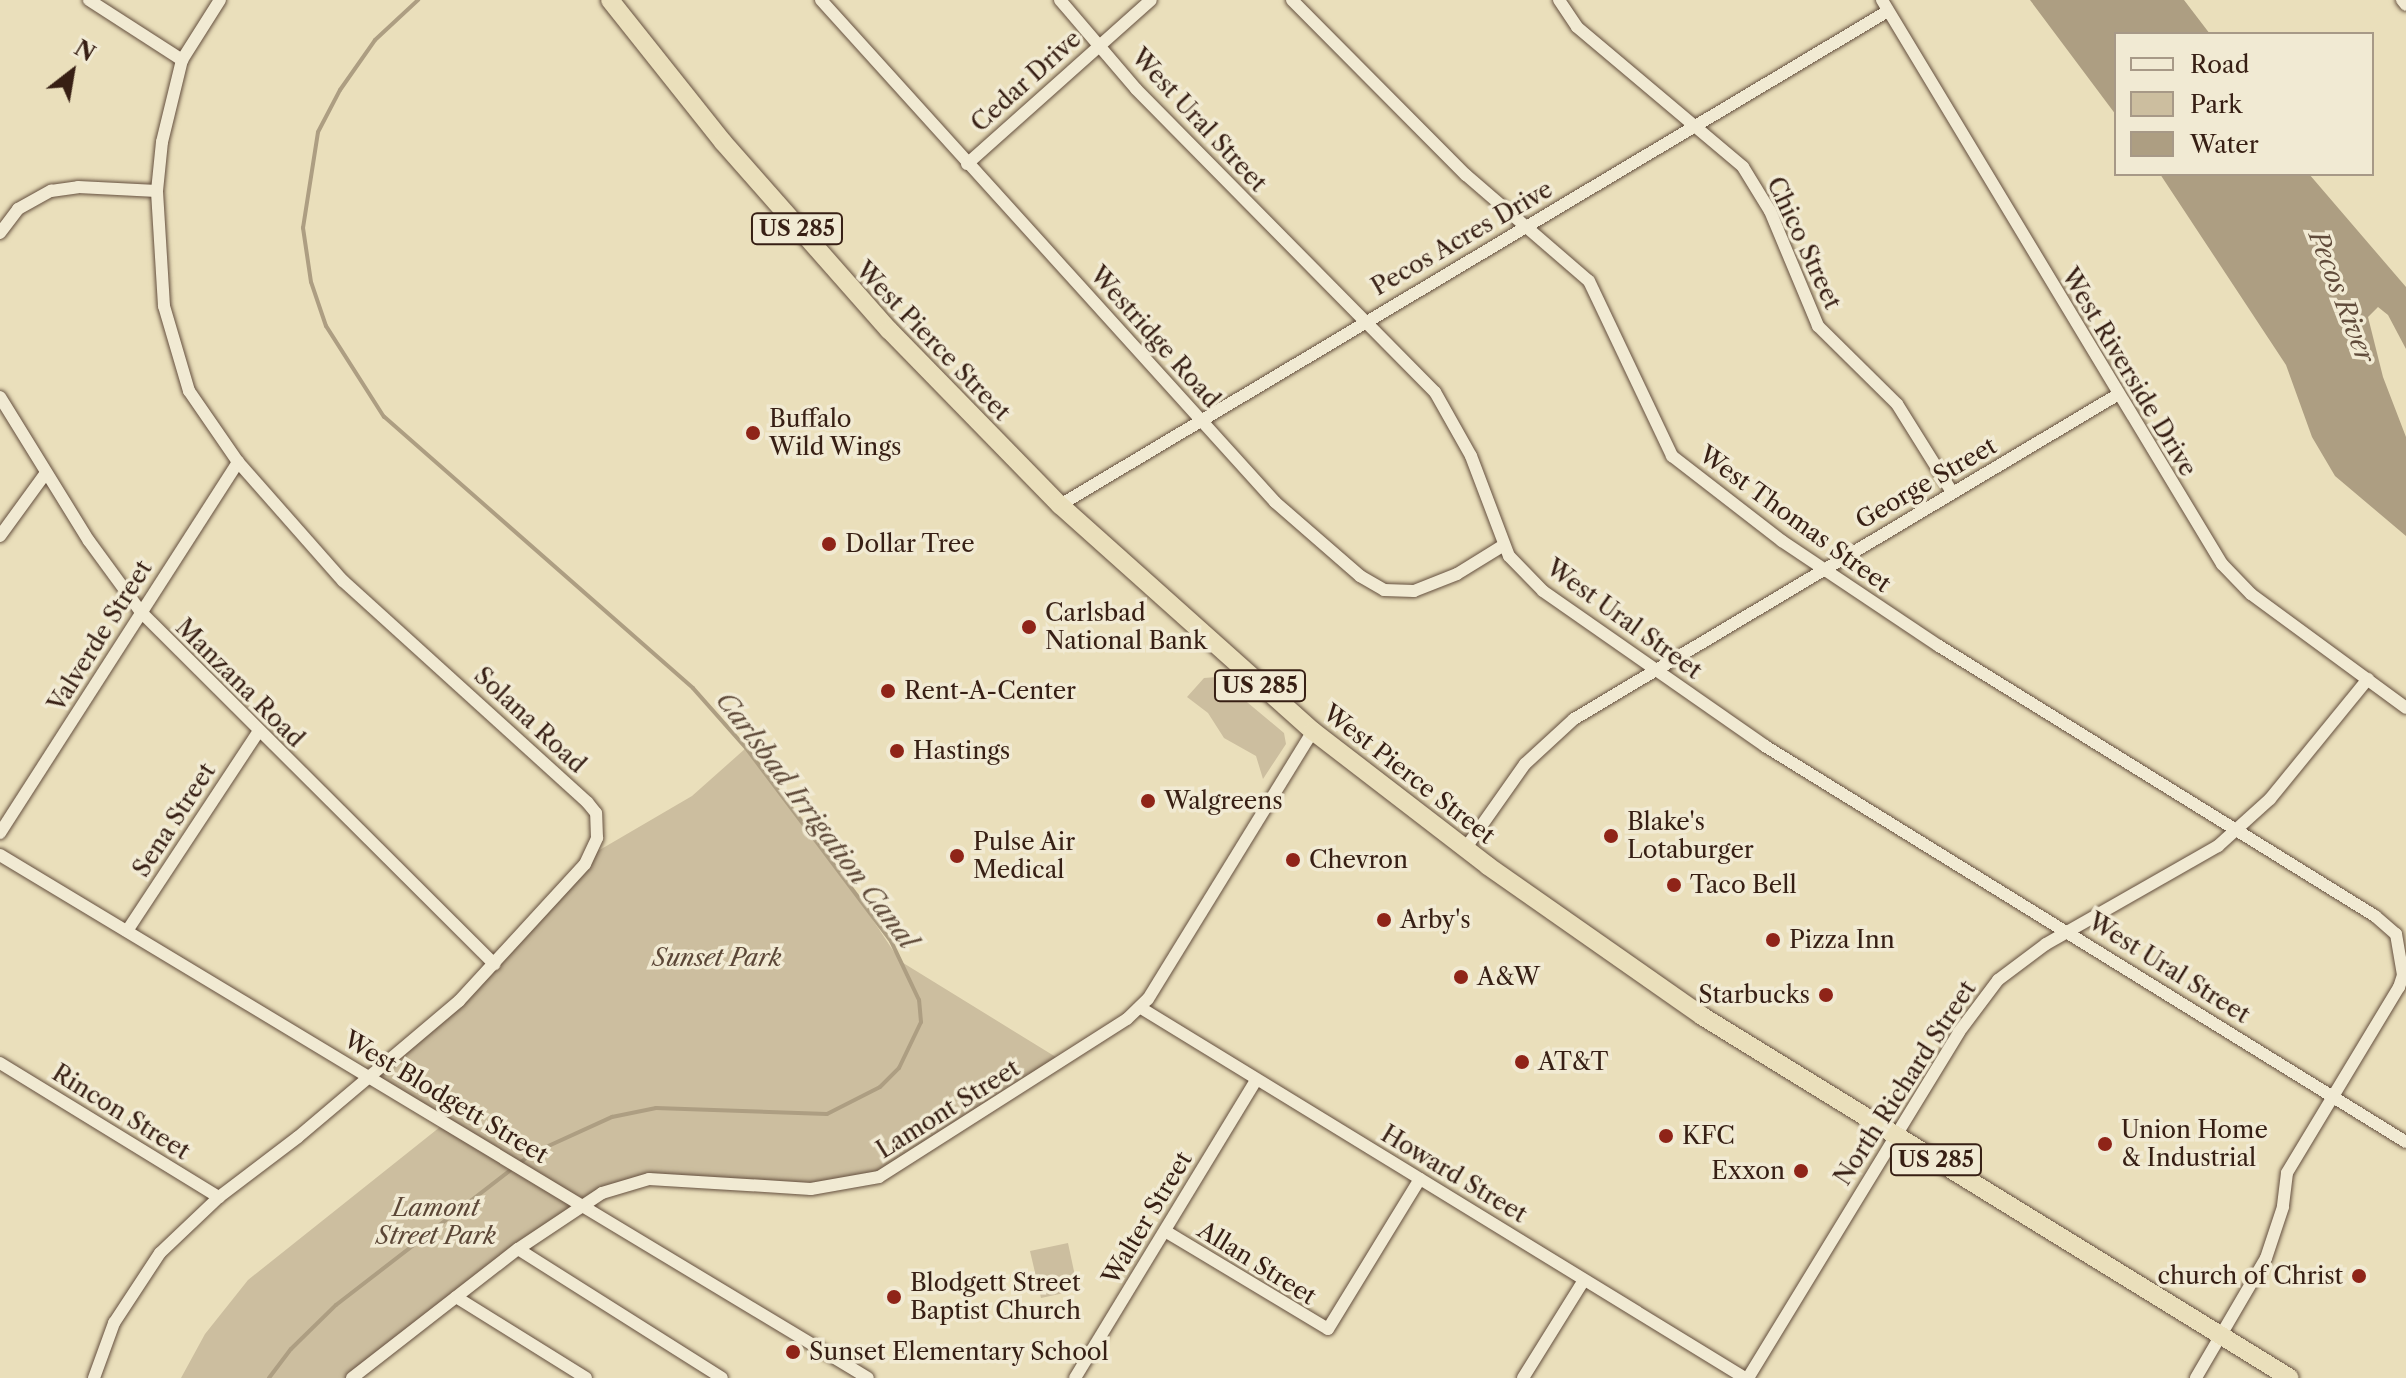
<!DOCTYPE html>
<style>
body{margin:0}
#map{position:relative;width:2406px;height:1378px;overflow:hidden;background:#eadfbb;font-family:"Libre Caslon Text",serif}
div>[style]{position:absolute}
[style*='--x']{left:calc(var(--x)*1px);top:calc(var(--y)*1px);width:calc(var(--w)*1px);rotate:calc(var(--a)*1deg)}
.green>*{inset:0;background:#ccbe9f}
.water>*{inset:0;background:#ad9e82}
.stream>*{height:4px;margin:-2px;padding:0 2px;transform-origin:2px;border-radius:2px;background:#ad9e82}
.roads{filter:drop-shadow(0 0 2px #644f3e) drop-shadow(0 0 2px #644f3e)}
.minor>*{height:12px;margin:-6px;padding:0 6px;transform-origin:6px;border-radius:6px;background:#f1ead3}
.highway>*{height:18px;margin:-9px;padding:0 9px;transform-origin:9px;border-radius:9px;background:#eadfbb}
.dots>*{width:22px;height:22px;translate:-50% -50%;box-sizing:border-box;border:4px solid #f1ead3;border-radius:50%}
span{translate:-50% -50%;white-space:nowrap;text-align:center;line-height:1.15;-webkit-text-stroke:7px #f1ead3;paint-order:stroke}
.shield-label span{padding:2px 6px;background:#f1ead3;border:2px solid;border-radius:6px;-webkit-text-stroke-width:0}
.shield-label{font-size:22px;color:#371f14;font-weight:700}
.street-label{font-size:24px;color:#371f14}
.poi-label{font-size:24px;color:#371f14}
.left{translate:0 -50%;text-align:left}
.right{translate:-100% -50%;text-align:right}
.park-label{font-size:24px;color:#5c4737;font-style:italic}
.water-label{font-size:26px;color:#604b3a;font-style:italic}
.legend{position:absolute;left:2114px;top:32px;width:260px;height:144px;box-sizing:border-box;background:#f1ead3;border:2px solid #a79987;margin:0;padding:10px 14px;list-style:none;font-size:24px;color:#371f14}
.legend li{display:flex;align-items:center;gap:16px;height:40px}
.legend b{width:40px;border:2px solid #a79987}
.north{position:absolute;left:32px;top:32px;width:80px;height:80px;-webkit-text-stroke:6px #f1ead3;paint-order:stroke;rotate:31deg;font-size:22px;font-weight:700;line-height:32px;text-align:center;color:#371f14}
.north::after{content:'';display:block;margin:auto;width:28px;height:36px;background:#371f14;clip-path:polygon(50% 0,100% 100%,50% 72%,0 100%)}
</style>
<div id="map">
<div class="green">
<div style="clip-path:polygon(1217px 677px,1284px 733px,1286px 744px,1263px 779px,1256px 756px,1224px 738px,1208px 713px,1187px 697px,1204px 678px)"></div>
<div style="clip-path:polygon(746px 748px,822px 843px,900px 961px,1064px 1062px,900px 1166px,839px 1188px,674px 1179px,602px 1193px,352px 1378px,181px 1378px,205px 1334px,248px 1280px,445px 1123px,368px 1075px,443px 1015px,591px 855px,692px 796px)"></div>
<div style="clip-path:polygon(1068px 1243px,1078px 1290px,1041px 1298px,1030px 1251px)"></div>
</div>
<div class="water">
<div style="clip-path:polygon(2030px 0,2184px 0,2210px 34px,2116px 34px,2116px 115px)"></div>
<div style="clip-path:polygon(2160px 174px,2309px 174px,2406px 287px,2406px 349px,2388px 315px,2378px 307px,2368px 317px,2383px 377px,2406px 437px,2406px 536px,2335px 476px,2312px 437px,2286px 365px)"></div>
</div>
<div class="stream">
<div style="--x:269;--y:1378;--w:36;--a:-53"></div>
<div style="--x:291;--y:1349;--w:63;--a:-44.4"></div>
<div style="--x:336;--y:1305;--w:249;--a:-37.7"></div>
<div style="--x:533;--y:1153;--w:87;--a:-24.5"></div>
<div style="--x:612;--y:1117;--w:45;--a:-11.6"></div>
<div style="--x:656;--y:1108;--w:171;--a:2"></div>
<div style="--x:827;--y:1114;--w:59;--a:-27"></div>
<div style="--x:880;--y:1087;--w:27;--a:-45"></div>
<div style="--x:899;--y:1068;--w:51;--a:-64.4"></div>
<div style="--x:921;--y:1022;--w:22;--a:-95"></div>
<div style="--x:919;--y:1000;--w:65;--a:-115.4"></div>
<div style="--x:891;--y:941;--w:241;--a:-126.9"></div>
<div style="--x:746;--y:748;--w:80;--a:-131.5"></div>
<div style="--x:693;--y:688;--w:411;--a:-138.7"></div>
<div style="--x:384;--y:417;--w:108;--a:-122.5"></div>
<div style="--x:326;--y:326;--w:46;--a:-108.8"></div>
<div style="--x:311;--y:282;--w:55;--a:-98.4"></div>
<div style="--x:303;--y:228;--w:97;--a:-81.1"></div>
<div style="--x:318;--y:132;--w:47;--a:-62.4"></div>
<div style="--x:340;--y:90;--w:61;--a:-55"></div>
<div style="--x:375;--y:40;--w:59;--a:-42.9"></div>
</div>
<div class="roads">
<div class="minor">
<div style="--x:89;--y:0;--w:111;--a:32.8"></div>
<div style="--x:821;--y:0;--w:677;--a:47.87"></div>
<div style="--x:1275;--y:502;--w:113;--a:41"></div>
<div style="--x:1360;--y:576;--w:28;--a:30"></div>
<div style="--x:1384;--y:590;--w:30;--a:2"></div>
<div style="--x:1414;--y:591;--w:46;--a:-21.6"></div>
<div style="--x:1457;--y:574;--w:55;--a:-31.7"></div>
<div style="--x:1060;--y:0;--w:117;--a:49.5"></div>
<div style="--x:1136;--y:89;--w:426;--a:45.4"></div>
<div style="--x:1435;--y:392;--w:73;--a:60.6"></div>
<div style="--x:1471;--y:456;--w:107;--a:69.2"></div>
<div style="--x:1509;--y:556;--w:49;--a:45.8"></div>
<div style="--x:1543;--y:591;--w:271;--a:34.9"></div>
<div style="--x:1765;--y:746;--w:753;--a:31.71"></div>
<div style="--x:1292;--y:0;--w:247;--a:45.2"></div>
<div style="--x:1466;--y:175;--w:162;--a:40.8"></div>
<div style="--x:1589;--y:281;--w:194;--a:64.6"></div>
<div style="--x:1672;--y:456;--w:139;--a:37.7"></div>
<div style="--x:1782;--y:541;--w:189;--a:33.8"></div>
<div style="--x:1939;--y:646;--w:513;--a:31.77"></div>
<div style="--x:2375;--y:916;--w:28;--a:41"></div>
<div style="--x:2396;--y:934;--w:42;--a:80.3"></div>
<div style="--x:2403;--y:975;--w:13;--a:108"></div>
<div style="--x:2399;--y:987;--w:217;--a:121.1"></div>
<div style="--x:2287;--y:1173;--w:34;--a:97"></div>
<div style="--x:2283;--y:1207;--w:54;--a:108.4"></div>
<div style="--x:2266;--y:1258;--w:139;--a:120.3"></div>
<div style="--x:1559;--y:0;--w:32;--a:56"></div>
<div style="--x:1577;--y:27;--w:217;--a:40.1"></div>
<div style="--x:1743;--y:167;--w:52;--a:58.5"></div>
<div style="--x:1770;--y:211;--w:125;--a:67.3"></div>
<div style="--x:1818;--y:326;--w:111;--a:44.6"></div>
<div style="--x:1897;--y:404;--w:104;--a:58"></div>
<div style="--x:1882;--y:0;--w:659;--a:58.92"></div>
<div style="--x:2222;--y:564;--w:42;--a:46"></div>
<div style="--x:2251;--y:594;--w:192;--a:36.3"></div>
<div style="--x:2402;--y:0;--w:6;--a:51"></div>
<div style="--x:967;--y:164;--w:246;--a:-41.7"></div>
<div style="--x:0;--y:233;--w:30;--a:-53"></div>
<div style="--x:18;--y:209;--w:38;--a:-29"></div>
<div style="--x:51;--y:191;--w:27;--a:-8"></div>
<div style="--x:78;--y:187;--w:79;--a:2.9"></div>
<div style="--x:0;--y:397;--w:169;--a:58.3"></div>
<div style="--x:89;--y:541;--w:88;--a:53.8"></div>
<div style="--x:141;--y:612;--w:499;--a:44.9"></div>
<div style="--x:1060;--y:505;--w:964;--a:-30.82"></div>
<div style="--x:0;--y:536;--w:77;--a:-54"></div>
<div style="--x:0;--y:833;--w:441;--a:-57.3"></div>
<div style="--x:1465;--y:849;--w:104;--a:-54.8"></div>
<div style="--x:1525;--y:764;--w:67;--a:-42.6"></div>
<div style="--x:1574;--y:719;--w:632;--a:-30.82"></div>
<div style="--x:0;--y:855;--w:1013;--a:31.07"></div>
<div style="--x:127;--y:931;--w:238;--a:-56.6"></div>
<div style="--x:1141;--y:1008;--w:708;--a:31.49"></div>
<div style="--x:0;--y:1063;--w:257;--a:31.5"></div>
<div style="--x:1165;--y:1231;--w:190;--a:31"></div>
<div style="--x:1328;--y:1329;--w:176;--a:-58.5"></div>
<div style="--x:518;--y:1249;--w:241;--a:32.3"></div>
<div style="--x:456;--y:1297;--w:153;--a:31.9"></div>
<div style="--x:94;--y:1378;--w:59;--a:-70"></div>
<div style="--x:114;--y:1323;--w:84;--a:-56.7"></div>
<div style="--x:160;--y:1253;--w:81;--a:-43.5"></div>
<div style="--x:219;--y:1197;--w:99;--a:-37.2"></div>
<div style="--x:298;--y:1137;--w:211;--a:-40.2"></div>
<div style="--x:459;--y:1001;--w:186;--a:-47.4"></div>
<div style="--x:585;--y:864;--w:29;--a:-65"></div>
<div style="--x:597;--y:838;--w:25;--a:-92"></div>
<div style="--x:596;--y:813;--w:14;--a:-129"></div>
<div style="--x:587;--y:802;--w:329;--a:-137.8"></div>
<div style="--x:343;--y:581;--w:159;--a:-131.4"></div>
<div style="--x:238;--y:462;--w:86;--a:-124.6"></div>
<div style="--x:189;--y:391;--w:89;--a:-106.4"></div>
<div style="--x:164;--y:306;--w:115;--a:-93.5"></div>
<div style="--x:157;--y:191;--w:49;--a:-84.2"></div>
<div style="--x:162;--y:142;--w:84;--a:-76.3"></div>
<div style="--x:182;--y:60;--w:71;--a:-57.7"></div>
<div style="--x:352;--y:1378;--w:210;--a:-37.9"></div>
<div style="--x:518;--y:1249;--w:101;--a:-33.7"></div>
<div style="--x:602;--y:1193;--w:49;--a:-16.6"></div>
<div style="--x:649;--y:1179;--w:162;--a:3.5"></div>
<div style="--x:811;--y:1189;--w:69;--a:-10"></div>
<div style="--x:879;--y:1177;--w:294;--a:-32.5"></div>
<div style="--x:1127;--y:1019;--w:29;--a:-44"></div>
<div style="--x:1148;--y:999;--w:315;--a:-58.4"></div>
<div style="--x:1075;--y:1378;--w:349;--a:-58.7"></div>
<div style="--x:1523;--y:1378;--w:115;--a:-58.1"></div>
<div style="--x:1748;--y:1378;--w:405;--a:-58.6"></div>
<div style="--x:1959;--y:1032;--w:65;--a:-53.1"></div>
<div style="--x:1998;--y:980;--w:60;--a:-36.9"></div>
<div style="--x:2046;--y:944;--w:198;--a:-29.7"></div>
<div style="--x:2218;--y:846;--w:70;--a:-42.1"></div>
<div style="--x:2270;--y:799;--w:155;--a:-50.8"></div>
</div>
<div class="highway">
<div style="--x:610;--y:0;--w:181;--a:51.5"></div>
<div style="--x:723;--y:142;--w:251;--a:48.6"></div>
<div style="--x:889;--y:330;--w:245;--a:45.7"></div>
<div style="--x:1060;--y:505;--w:339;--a:41.8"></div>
<div style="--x:1313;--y:731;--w:221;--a:37.6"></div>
<div style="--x:1488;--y:866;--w:261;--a:35"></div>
<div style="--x:1702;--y:1016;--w:690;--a:31.62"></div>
</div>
</div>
<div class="dots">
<div style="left:753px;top:433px;background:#8f2418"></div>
<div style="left:829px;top:544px;background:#8f2418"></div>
<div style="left:1029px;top:627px;background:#8f2418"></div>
<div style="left:888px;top:691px;background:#8f2418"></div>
<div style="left:897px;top:751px;background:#8f2418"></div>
<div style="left:1148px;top:801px;background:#8f2418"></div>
<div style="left:1611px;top:836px;background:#8f2418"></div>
<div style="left:957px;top:856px;background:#8f2418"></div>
<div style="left:1293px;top:860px;background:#8f2418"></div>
<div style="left:1674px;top:885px;background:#8f2418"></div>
<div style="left:1384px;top:920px;background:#8f2418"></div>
<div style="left:1773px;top:940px;background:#8f2418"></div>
<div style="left:1461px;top:977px;background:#8f2418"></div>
<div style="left:1826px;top:995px;background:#8f2418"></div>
<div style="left:1522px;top:1062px;background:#8f2418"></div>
<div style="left:1666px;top:1136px;background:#8f2418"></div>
<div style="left:2105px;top:1144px;background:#8f2418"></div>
<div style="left:1801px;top:1171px;background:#8f2418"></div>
<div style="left:2359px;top:1276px;background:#8f2418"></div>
<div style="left:894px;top:1297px;background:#8f2418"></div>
<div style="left:793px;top:1352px;background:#8f2418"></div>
</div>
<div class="shield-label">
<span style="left:797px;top:229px">US 285</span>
<span style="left:1260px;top:686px">US 285</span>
<span style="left:1936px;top:1160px">US 285</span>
</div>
<div class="street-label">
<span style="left:1026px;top:81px;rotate:-42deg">Cedar Drive</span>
<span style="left:1199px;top:120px;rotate:47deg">West Ural Street</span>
<span style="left:1462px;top:238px;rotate:-30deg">Pecos Acres Drive</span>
<span style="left:1804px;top:243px;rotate:65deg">Chico Street</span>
<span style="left:1155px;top:337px;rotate:48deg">Westridge Road</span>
<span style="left:933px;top:341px;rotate:46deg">West Pierce Street</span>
<span style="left:2129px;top:372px;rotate:59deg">West Riverside Drive</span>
<span style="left:1926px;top:483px;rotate:-30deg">George Street</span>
<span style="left:1795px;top:519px;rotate:36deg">West Thomas Street</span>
<span style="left:1624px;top:619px;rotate:36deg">West Ural Street</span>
<span style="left:100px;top:636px;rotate:-58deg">Valverde Street</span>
<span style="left:240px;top:683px;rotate:45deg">Manzana Road</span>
<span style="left:530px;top:720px;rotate:43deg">Solana Road</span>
<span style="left:1409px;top:774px;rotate:38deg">West Pierce Street</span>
<span style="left:174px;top:820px;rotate:-57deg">Sena Street</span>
<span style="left:2169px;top:968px;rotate:32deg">West Ural Street</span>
<span style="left:1905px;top:1083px;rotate:-57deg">North Richard Street</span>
<span style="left:446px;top:1097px;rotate:31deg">West Blodgett Street</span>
<span style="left:948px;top:1109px;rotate:-32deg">Lamont Street</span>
<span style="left:121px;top:1112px;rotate:32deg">Rincon Street</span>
<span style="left:1454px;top:1174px;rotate:31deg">Howard Street</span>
<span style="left:1147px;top:1218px;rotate:-59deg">Walter Street</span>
<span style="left:1257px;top:1263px;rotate:32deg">Allan Street</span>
</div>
<div class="poi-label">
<span class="left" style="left:769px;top:433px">Buffalo<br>Wild Wings</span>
<span class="left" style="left:845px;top:544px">Dollar Tree</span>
<span class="left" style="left:1045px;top:627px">Carlsbad<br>National Bank</span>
<span class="left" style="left:904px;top:691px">Rent-A-Center</span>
<span class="left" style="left:913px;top:751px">Hastings</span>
<span class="left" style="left:1164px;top:801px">Walgreens</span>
<span class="left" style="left:1627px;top:836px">Blake's<br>Lotaburger</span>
<span class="left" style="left:973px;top:856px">Pulse Air<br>Medical</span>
<span class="left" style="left:1309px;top:860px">Chevron</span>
<span class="left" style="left:1690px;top:885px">Taco Bell</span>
<span class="left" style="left:1400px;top:920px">Arby's</span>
<span class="left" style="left:1789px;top:940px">Pizza Inn</span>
<span class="left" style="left:1477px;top:977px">A&amp;W</span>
<span class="right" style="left:1810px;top:995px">Starbucks</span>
<span class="left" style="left:1538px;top:1062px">AT&amp;T</span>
<span class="left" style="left:2121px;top:1144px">Union Home<br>&amp; Industrial</span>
<span class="left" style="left:1682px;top:1136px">KFC</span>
<span class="right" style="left:1785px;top:1171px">Exxon</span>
<span class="right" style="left:2343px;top:1276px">church of Christ</span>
<span class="left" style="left:910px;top:1297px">Blodgett Street<br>Baptist Church</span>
<span class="left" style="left:809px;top:1352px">Sunset Elementary School</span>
</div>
<div class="park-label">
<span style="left:717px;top:958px">Sunset Park</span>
<span style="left:436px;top:1222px">Lamont<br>Street Park</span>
</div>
<div class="water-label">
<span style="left:2341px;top:297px;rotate:69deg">Pecos River</span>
<span style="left:816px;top:821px;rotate:53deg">Carlsbad Irrigation Canal</span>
</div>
<ul class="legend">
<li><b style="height:10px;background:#f1ead3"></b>Road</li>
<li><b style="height:22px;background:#ccbe9f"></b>Park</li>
<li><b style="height:22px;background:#ad9e82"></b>Water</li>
</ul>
<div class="north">N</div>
</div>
